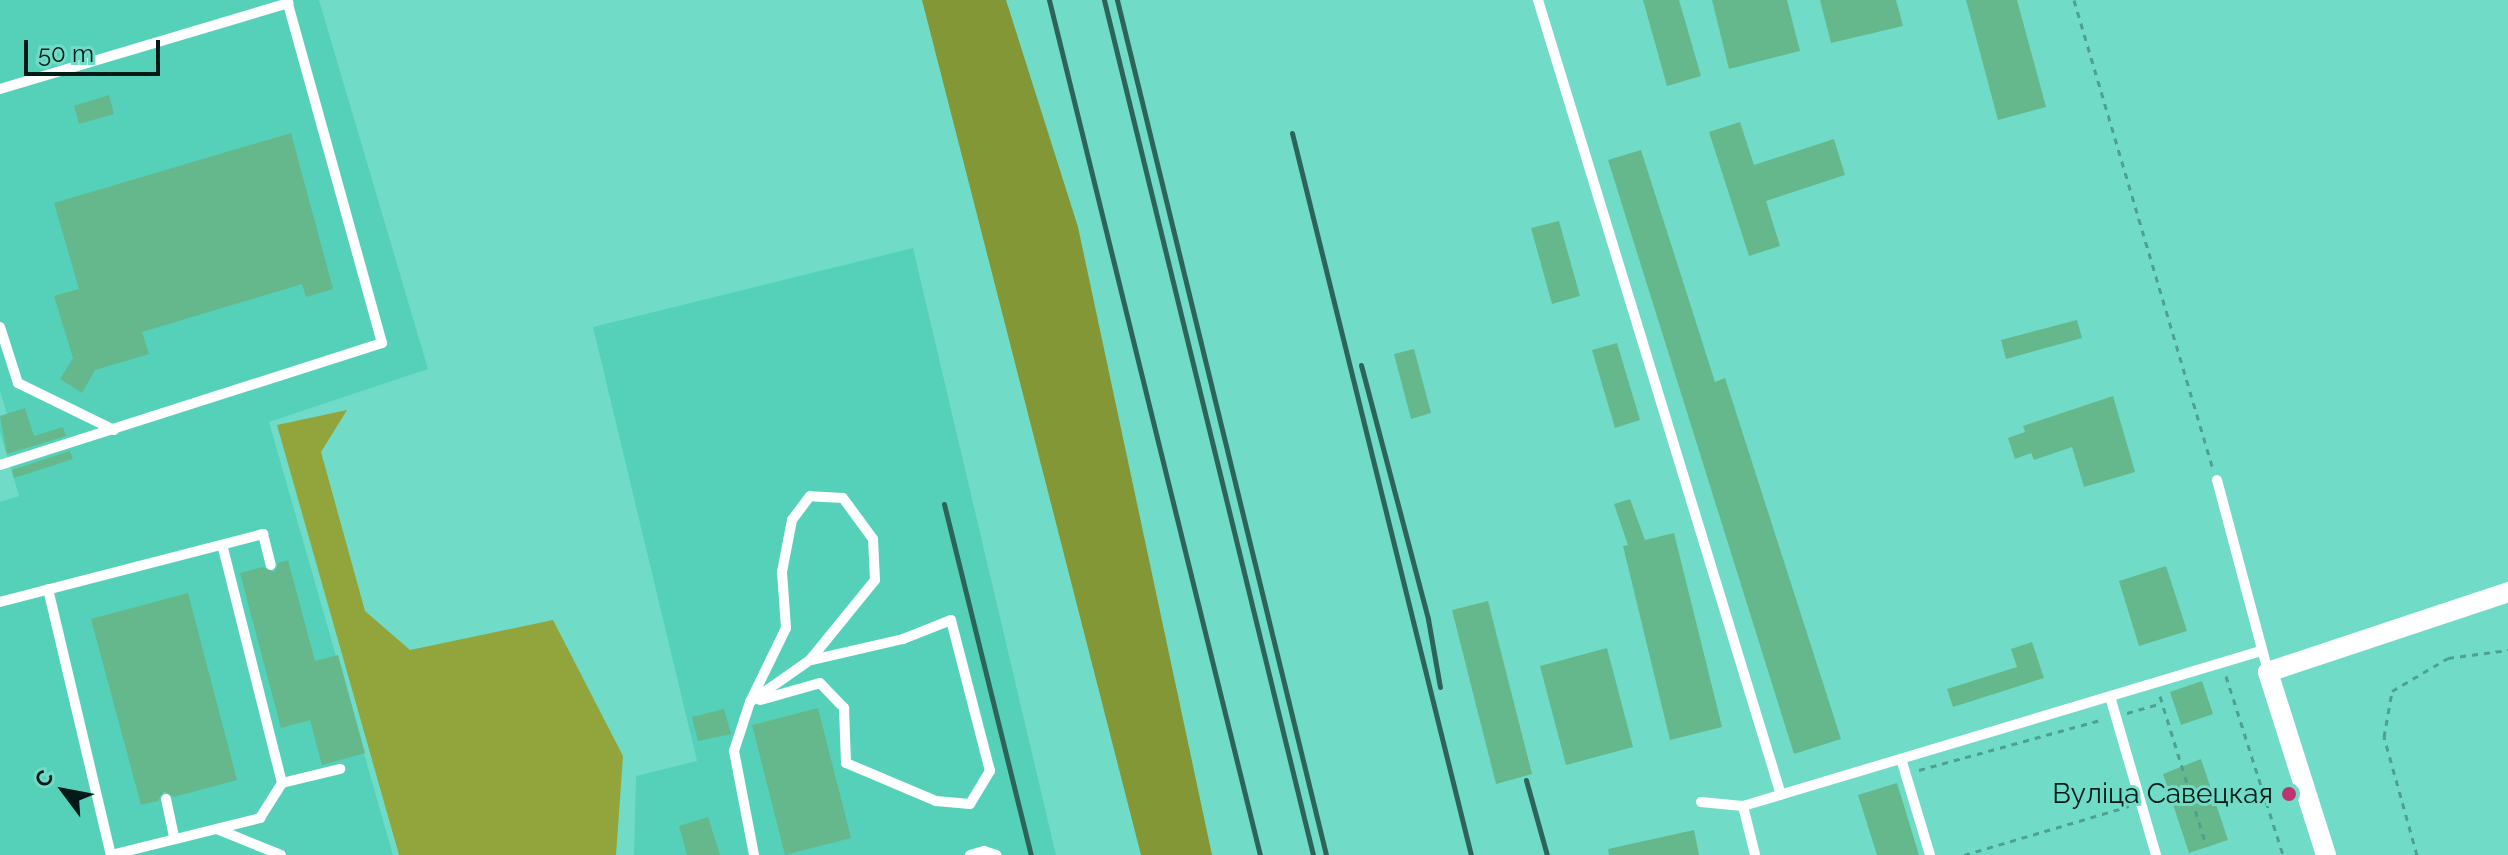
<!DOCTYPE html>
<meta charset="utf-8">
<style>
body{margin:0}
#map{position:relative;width:2508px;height:855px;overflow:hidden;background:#70dcc7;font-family:Raleway,sans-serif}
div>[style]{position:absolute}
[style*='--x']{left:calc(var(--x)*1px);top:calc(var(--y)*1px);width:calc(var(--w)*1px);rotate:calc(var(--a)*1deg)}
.built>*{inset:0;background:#55d1ba}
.green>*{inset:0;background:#91a53c}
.forest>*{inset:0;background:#849736}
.building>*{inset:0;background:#64b88c}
.path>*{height:3px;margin-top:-1.5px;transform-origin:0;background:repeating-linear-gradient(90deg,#4ea090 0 6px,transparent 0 12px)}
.service>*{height:10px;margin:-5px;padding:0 5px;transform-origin:5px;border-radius:5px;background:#fff}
.minor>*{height:20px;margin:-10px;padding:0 10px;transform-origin:10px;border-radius:10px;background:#fff}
.rail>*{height:5px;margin:-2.5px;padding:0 2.5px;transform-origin:2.5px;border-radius:2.5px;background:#2d6459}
.dots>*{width:22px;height:22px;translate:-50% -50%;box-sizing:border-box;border:4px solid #70dcc7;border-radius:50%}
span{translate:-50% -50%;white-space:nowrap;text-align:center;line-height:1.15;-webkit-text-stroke:6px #70dcc7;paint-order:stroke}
.poi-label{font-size:28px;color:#031a16}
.right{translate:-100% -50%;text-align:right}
.north{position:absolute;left:24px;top:751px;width:80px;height:80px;-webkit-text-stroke:6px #70dcc7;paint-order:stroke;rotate:302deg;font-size:22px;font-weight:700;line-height:32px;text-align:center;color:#031a16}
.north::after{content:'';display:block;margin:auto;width:28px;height:36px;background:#031a16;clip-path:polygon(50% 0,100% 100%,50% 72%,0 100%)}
.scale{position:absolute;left:24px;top:40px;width:136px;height:36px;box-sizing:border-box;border:4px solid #031a16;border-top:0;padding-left:10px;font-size:24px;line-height:28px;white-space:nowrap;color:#031a16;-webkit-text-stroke:6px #70dcc7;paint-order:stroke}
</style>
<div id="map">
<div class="built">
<div style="clip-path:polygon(0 0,319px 0,428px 369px,269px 422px,393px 855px,0 855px,0 502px,19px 496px,0 432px,0 416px,7px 414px,0 391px)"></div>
<div style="clip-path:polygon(913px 248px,1056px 855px,634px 855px,636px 776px,697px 761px,593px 327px)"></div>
</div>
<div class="green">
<div style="clip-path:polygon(347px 410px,321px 452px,365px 611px,410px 650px,553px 620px,623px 756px,616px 855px,399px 855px,277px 425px)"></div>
</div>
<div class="forest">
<div style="clip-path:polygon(922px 0,1006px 0,1078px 227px,1212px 855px,1141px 855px)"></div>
</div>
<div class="building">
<div style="clip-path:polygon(1643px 0,1679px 0,1701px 76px,1667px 86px)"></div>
<div style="clip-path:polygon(1712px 0,1787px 0,1800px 51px,1729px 69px)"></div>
<div style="clip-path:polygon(1820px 0,1896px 0,1903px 26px,1831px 43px)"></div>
<div style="clip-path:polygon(1966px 0,2017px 0,2046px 107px,1998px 120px)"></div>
<div style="clip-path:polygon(109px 95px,114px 114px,79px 124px,74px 106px)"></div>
<div style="clip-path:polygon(1740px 122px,1754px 165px,1834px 139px,1845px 175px,1766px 201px,1780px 246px,1749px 256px,1709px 132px)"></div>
<div style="clip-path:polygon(291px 133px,333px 289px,306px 297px,302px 284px,142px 332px,149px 354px,95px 370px,82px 393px,60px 379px,73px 358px,54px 296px,79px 289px,54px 203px)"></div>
<div style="clip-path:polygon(1641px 150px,1715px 382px,1725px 378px,1841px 739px,1794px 754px,1608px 160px)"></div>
<div style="clip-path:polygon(1559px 221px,1580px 296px,1552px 304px,1531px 228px)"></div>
<div style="clip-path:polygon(2077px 320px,2082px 338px,2006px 359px,2001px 340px)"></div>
<div style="clip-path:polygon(1617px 343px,1640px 420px,1615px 428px,1592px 350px)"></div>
<div style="clip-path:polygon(1414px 349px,1431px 413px,1411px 419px,1394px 354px)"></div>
<div style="clip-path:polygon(2113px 396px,2135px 472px,2084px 487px,2072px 447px,2034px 460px,2031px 453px,2015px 459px,2008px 438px,2025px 432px,2023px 426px)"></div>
<div style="clip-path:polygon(25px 408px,34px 436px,63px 427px,66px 436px,7px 454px,0 416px)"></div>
<div style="clip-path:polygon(70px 451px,73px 459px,14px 478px,12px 470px)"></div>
<div style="clip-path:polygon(1630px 499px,1645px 540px,1674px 533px,1722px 727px,1670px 740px,1623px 546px,1628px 545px,1614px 504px)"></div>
<div style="clip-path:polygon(288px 560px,315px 661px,338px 655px,365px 753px,322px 765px,310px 720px,281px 728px,240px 573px,263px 567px,274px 572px,279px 563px)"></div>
<div style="clip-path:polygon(2166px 566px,2187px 631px,2139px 646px,2119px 581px)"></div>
<div style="clip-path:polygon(188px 593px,237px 780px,174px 797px,164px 791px,158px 801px,141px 805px,91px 619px)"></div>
<div style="clip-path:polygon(1488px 601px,1532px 774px,1496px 784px,1452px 610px)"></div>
<div style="clip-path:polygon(2032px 642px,2044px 678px,1953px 707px,1947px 689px,2017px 667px,2011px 649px)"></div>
<div style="clip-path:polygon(1607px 648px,1633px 747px,1566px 765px,1540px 666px)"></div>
<div style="clip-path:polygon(2202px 681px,2213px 714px,2181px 725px,2170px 692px)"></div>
<div style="clip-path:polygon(818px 708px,851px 838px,785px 855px,752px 725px)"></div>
<div style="clip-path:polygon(724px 709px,731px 734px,698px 741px,692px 717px)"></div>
<div style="clip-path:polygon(2201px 759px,2228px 840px,2189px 853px,2163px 774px)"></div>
<div style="clip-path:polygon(1897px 783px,1919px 855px,1877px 855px,1858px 795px)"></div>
<div style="clip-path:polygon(708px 817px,720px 855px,687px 855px,679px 826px)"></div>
<div style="clip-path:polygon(1694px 830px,1699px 855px,1609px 855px,1608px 849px)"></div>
</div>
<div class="path">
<div style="--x:2074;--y:0;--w:488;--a:73.5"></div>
<div style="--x:2226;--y:676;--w:188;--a:72.3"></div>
<div style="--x:2160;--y:696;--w:156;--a:72.8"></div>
<div style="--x:2127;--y:713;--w:36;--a:-16"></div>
<div style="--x:1919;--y:770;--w:189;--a:-15.4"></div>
<div style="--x:1964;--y:855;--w:172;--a:-16.5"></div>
<div style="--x:2417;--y:855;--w:123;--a:-105.6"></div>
<div style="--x:2384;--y:737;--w:47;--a:-80.1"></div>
<div style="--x:2392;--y:691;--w:65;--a:-30.5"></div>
<div style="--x:2448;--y:658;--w:61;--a:-7.6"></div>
</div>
<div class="service">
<div style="--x:1538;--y:0;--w:831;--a:73"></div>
<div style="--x:0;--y:89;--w:301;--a:-16.6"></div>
<div style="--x:0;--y:327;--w:59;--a:72.2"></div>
<div style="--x:18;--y:383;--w:107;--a:26.1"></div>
<div style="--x:0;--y:465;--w:401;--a:-17.7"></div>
<div style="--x:382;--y:343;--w:356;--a:-105.5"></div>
<div style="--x:2217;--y:480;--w:199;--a:75.1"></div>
<div style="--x:48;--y:589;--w:273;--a:76.7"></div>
<div style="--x:111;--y:855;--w:154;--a:-13.9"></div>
<div style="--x:260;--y:818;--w:41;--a:-57.8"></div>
<div style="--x:282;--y:783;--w:245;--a:-104.1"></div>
<div style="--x:0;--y:602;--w:272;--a:-14.5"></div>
<div style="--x:263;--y:534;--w:32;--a:76"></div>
<div style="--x:760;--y:700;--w:62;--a:-15.8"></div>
<div style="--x:820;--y:683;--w:35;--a:46"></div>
<div style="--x:844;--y:708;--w:55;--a:87.9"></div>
<div style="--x:846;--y:763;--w:98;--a:22.9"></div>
<div style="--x:936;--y:801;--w:34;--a:5"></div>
<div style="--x:970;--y:804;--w:39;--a:-59"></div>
<div style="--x:990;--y:771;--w:156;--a:-104.5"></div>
<div style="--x:951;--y:620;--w:52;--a:158.4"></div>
<div style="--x:903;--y:639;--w:93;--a:167"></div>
<div style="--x:2111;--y:700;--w:161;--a:73.8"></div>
<div style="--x:750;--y:702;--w:73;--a:-35"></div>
<div style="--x:810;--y:660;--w:103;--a:-50.9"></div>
<div style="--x:875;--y:580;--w:41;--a:-92.8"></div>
<div style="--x:873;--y:539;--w:51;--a:-126.2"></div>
<div style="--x:843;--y:498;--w:33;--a:-177"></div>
<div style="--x:810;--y:496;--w:30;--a:127"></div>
<div style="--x:792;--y:520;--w:53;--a:100.9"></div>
<div style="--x:782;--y:572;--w:56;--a:85.9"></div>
<div style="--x:786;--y:628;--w:82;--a:115.9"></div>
<div style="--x:750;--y:702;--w:52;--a:108.1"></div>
<div style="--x:734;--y:751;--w:106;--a:79.1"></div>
<div style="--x:1902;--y:762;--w:97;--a:73.2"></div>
<div style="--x:282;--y:783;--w:60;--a:-13.6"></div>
<div style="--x:166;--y:799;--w:40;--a:78"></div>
<div style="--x:1701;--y:802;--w:42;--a:5.4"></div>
<div style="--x:1743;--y:806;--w:541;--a:-16.66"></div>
<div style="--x:1743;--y:806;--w:50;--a:76.2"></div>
<div style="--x:217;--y:829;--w:69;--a:22.1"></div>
<div style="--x:970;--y:855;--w:15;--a:-16"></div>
<div style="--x:984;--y:851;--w:13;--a:18"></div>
</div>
<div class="minor">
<div style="--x:2326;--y:855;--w:192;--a:-107.6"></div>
<div style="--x:2268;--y:672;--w:253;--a:-18.4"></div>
</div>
<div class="rail">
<div style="--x:1049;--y:0;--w:881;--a:76.14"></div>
<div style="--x:1104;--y:0;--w:880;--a:76.26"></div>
<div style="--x:1117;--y:0;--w:880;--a:76.26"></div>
<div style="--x:1292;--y:133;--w:744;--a:76.08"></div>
<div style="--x:1361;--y:365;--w:263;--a:75.2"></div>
<div style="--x:1428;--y:619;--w:69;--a:80"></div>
<div style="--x:944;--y:504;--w:362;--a:76.1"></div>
<div style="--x:1526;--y:780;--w:78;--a:74.4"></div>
</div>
<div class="dots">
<div style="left:2289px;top:794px;background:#be346f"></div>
</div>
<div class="poi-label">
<span class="right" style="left:2273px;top:794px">Вуліца Савецкая</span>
</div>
<div class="north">С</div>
<div class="scale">50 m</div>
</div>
